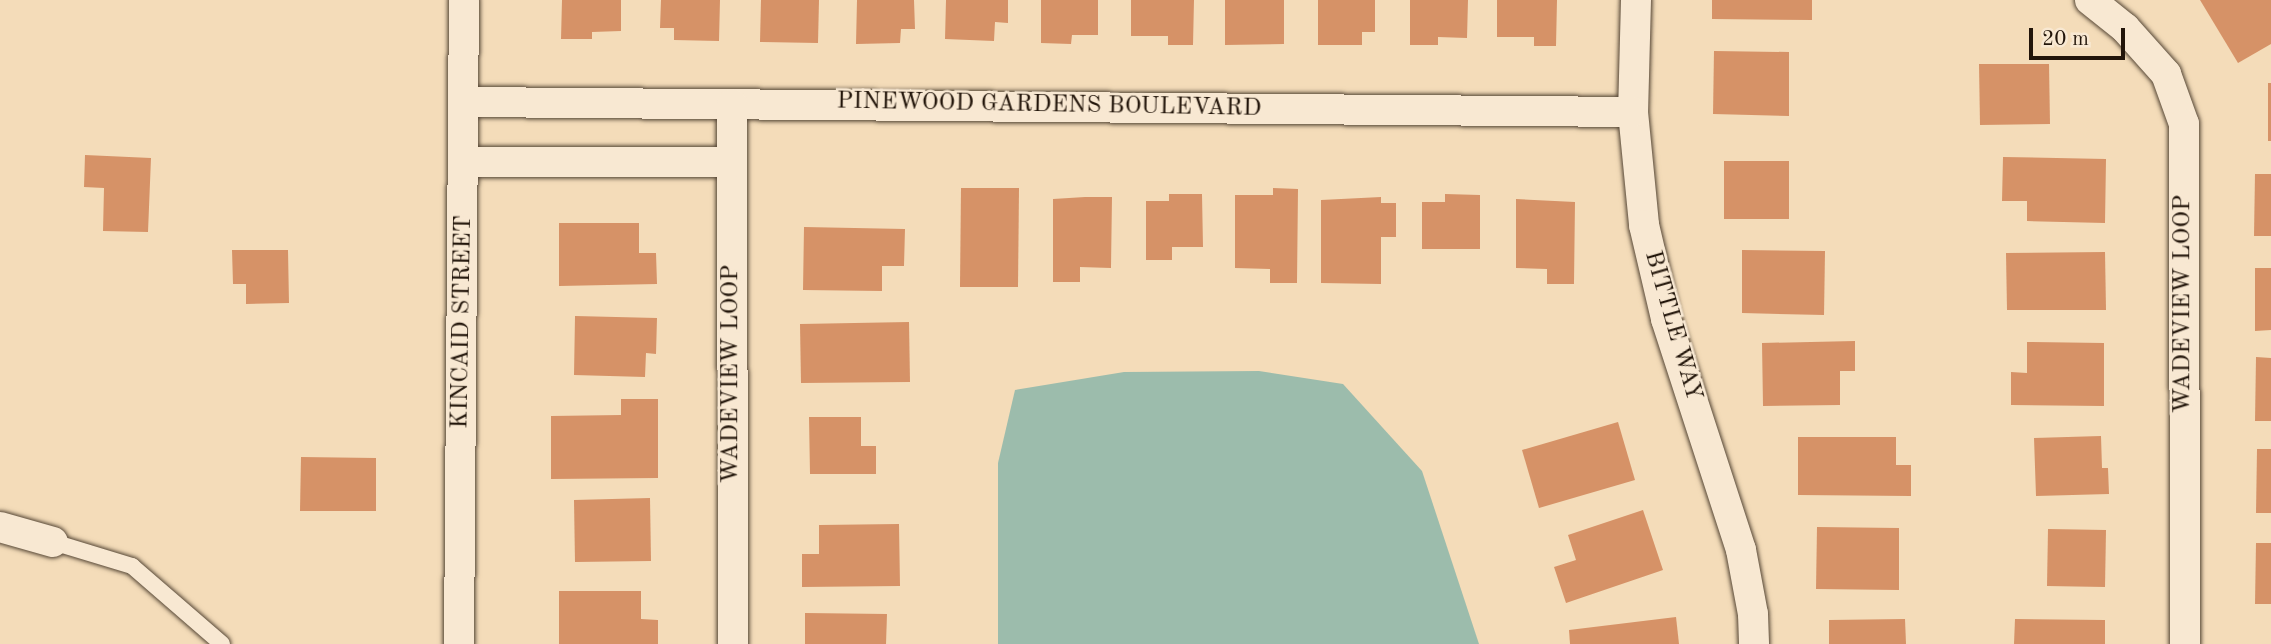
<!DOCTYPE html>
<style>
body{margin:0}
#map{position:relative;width:2271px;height:644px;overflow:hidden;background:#f4dcb9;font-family:"Old Standard TT",serif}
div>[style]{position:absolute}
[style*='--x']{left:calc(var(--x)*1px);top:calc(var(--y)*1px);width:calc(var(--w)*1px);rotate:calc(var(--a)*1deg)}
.water>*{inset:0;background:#9cbcac}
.building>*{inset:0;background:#d69267}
.roads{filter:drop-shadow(0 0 2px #564736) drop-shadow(0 0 2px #564736)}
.lane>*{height:16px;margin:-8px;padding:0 8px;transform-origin:8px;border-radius:8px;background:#f8e8d2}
.street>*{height:30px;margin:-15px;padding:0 15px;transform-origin:15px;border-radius:15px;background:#f8e8d2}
span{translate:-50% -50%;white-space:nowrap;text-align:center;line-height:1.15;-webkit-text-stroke:5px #f8e8d2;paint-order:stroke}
.street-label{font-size:24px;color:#22150a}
.scale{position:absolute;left:2029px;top:28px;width:96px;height:32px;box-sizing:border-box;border:4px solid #22150a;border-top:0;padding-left:9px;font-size:21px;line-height:24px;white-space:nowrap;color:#22150a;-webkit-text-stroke:5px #f8e8d2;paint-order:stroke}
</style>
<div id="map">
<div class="water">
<div style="clip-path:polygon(1259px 371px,1343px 384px,1422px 471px,1479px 644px,998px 644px,998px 463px,1015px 390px,1124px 372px)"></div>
</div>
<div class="building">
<div style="clip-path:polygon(562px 0,621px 0,621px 31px,592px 32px,592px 39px,561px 39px)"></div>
<div style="clip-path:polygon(661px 0,720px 0,719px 41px,674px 40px,674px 28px,660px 28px)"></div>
<div style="clip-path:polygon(761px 0,819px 0,818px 43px,760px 42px)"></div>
<div style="clip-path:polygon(857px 0,914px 0,915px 29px,901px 29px,900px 43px,856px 44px)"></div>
<div style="clip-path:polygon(946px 0,1008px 0,1008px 23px,995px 22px,994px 41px,945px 39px)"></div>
<div style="clip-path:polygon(1041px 0,1098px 0,1098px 35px,1072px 35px,1071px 44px,1041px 43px)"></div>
<div style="clip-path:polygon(1131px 0,1194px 0,1193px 45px,1168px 45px,1168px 36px,1131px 36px)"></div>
<div style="clip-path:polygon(1225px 0,1284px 0,1284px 44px,1225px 45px)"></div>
<div style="clip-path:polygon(1318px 0,1375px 0,1375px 32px,1362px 32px,1362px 45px,1318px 45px)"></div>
<div style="clip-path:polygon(1410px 0,1468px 0,1467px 38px,1438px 37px,1438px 45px,1410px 45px)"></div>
<div style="clip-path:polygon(1497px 0,1557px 0,1556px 46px,1534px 46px,1534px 37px,1497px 37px)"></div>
<div style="clip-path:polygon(1712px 0,1812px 0,1812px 20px,1712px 19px)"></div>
<div style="clip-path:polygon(2200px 0,2271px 0,2271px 44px,2238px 63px)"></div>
<div style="clip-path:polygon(1714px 51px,1789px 52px,1789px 116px,1713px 114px)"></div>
<div style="clip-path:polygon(1979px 64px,2049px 64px,2050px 124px,1980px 125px)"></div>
<div style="clip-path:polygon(2268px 83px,2271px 83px,2271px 141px,2268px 141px)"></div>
<div style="clip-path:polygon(85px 155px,151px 158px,148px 232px,103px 231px,104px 188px,84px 187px)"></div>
<div style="clip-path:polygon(2003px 157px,2106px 159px,2105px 223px,2027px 221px,2027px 201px,2002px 201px)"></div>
<div style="clip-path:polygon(1724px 161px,1789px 161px,1789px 219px,1724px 219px)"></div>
<div style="clip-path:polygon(2255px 174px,2271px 174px,2271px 236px,2254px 236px)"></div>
<div style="clip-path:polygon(961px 188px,1019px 188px,1018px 287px,960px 287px)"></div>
<div style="clip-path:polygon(1273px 188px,1298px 189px,1297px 283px,1270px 283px,1270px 269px,1235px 268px,1235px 195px,1273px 195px)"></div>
<div style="clip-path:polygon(1169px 194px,1202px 194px,1203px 247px,1172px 247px,1172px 260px,1146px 260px,1146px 201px,1169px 201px)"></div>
<div style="clip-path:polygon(1445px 194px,1480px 195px,1480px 249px,1422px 249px,1422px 202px,1445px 202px)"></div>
<div style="clip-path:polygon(1085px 197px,1112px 197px,1111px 268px,1080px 267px,1080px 282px,1053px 282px,1053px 199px)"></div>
<div style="clip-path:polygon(1381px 197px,1381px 203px,1396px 203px,1396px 237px,1381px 237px,1381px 284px,1321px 283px,1321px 200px)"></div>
<div style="clip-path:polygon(1516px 199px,1575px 202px,1574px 284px,1547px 284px,1547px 269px,1516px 268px)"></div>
<div style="clip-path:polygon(559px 223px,639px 223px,639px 253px,656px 253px,657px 284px,559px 286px)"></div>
<div style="clip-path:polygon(804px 227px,905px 229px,904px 266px,882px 266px,882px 291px,803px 290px)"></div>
<div style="clip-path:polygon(232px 250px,288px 250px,289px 303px,246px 304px,246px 284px,233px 284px)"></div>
<div style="clip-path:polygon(1742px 250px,1825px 251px,1824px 315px,1742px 313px)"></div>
<div style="clip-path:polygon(2105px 252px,2106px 310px,2007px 310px,2006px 253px)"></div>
<div style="clip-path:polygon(2255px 268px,2271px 268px,2271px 330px,2255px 331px)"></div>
<div style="clip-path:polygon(575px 316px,657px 318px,656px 354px,646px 353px,645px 377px,574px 375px)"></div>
<div style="clip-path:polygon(909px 322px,910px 382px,801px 383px,800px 324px)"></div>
<div style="clip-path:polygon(1855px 341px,1855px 371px,1840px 371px,1840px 405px,1763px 406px,1762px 343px)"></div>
<div style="clip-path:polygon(2027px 342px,2104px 343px,2104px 406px,2011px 405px,2011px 372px,2027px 373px)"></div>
<div style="clip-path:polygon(2256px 357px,2271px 358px,2271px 421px,2255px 421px)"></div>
<div style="clip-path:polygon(621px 399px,658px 399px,658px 478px,551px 479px,551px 416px,621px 415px)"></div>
<div style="clip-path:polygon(809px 417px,861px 417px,861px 446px,876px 446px,876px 474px,810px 474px)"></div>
<div style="clip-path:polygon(1618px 422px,1635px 480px,1539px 508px,1522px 450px)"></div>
<div style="clip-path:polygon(2101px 436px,2102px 468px,2108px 468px,2109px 494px,2036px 496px,2034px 438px)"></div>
<div style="clip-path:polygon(1798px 437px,1896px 437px,1896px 465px,1911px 465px,1911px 496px,1798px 495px)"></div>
<div style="clip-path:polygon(2257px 449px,2271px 449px,2271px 513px,2256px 513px)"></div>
<div style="clip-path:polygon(301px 457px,376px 458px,376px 511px,300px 511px)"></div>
<div style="clip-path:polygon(650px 498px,651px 561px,575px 562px,574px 500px)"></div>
<div style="clip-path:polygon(1643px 510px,1663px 570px,1566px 603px,1554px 567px,1576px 560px,1568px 535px)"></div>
<div style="clip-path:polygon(899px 524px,900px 586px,802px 587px,802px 554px,819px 554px,819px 525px)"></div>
<div style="clip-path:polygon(1817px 527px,1899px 528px,1899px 590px,1816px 589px)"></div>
<div style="clip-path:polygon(2048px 529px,2106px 530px,2105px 587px,2047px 586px)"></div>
<div style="clip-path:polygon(2256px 543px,2271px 543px,2271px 604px,2255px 604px)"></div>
<div style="clip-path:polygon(559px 591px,641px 591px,641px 619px,658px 620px,658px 644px,559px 644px)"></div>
<div style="clip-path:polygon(805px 613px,887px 614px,886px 644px,805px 644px)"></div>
<div style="clip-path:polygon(1676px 617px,1679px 644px,1570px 644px,1569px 630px)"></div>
<div style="clip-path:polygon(1905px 619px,1906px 644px,1829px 644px,1829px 620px)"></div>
<div style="clip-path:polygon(2015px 619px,2105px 620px,2105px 644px,2014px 644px)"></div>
</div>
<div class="roads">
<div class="lane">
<div style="--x:53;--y:542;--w:83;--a:16.9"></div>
<div style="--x:132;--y:566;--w:119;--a:40.9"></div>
</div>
<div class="street">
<div style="--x:1636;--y:0;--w:112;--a:91.5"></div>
<div style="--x:1633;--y:112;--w:114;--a:84.4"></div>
<div style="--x:1644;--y:225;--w:97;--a:76.8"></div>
<div style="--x:1666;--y:319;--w:243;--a:72"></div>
<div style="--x:1741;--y:550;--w:65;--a:79.4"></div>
<div style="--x:1753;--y:614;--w:30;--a:88"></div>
<div style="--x:2090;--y:0;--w:45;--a:38.7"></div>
<div style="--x:2125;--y:28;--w:62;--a:48.3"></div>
<div style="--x:2166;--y:74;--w:53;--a:70.2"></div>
<div style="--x:2184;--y:124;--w:520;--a:89.89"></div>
<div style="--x:466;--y:102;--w:1167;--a:0.49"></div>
<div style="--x:732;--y:104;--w:540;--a:89.89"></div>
<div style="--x:466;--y:162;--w:266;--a:0"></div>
<div style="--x:0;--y:527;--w:55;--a:15.8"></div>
<div style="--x:459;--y:644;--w:644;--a:-89.56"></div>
</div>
</div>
<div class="street-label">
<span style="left:1049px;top:106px;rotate:1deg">PINEWOOD GARDENS BOULEVARD</span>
<span style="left:2184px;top:304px;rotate:-90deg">WADEVIEW LOOP</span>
<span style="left:463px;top:322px;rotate:-89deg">KINCAID STREET</span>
<span style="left:1672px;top:326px;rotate:74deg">BITTLE WAY</span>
<span style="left:732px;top:374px;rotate:-90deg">WADEVIEW LOOP</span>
</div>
<div class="scale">20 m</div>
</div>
